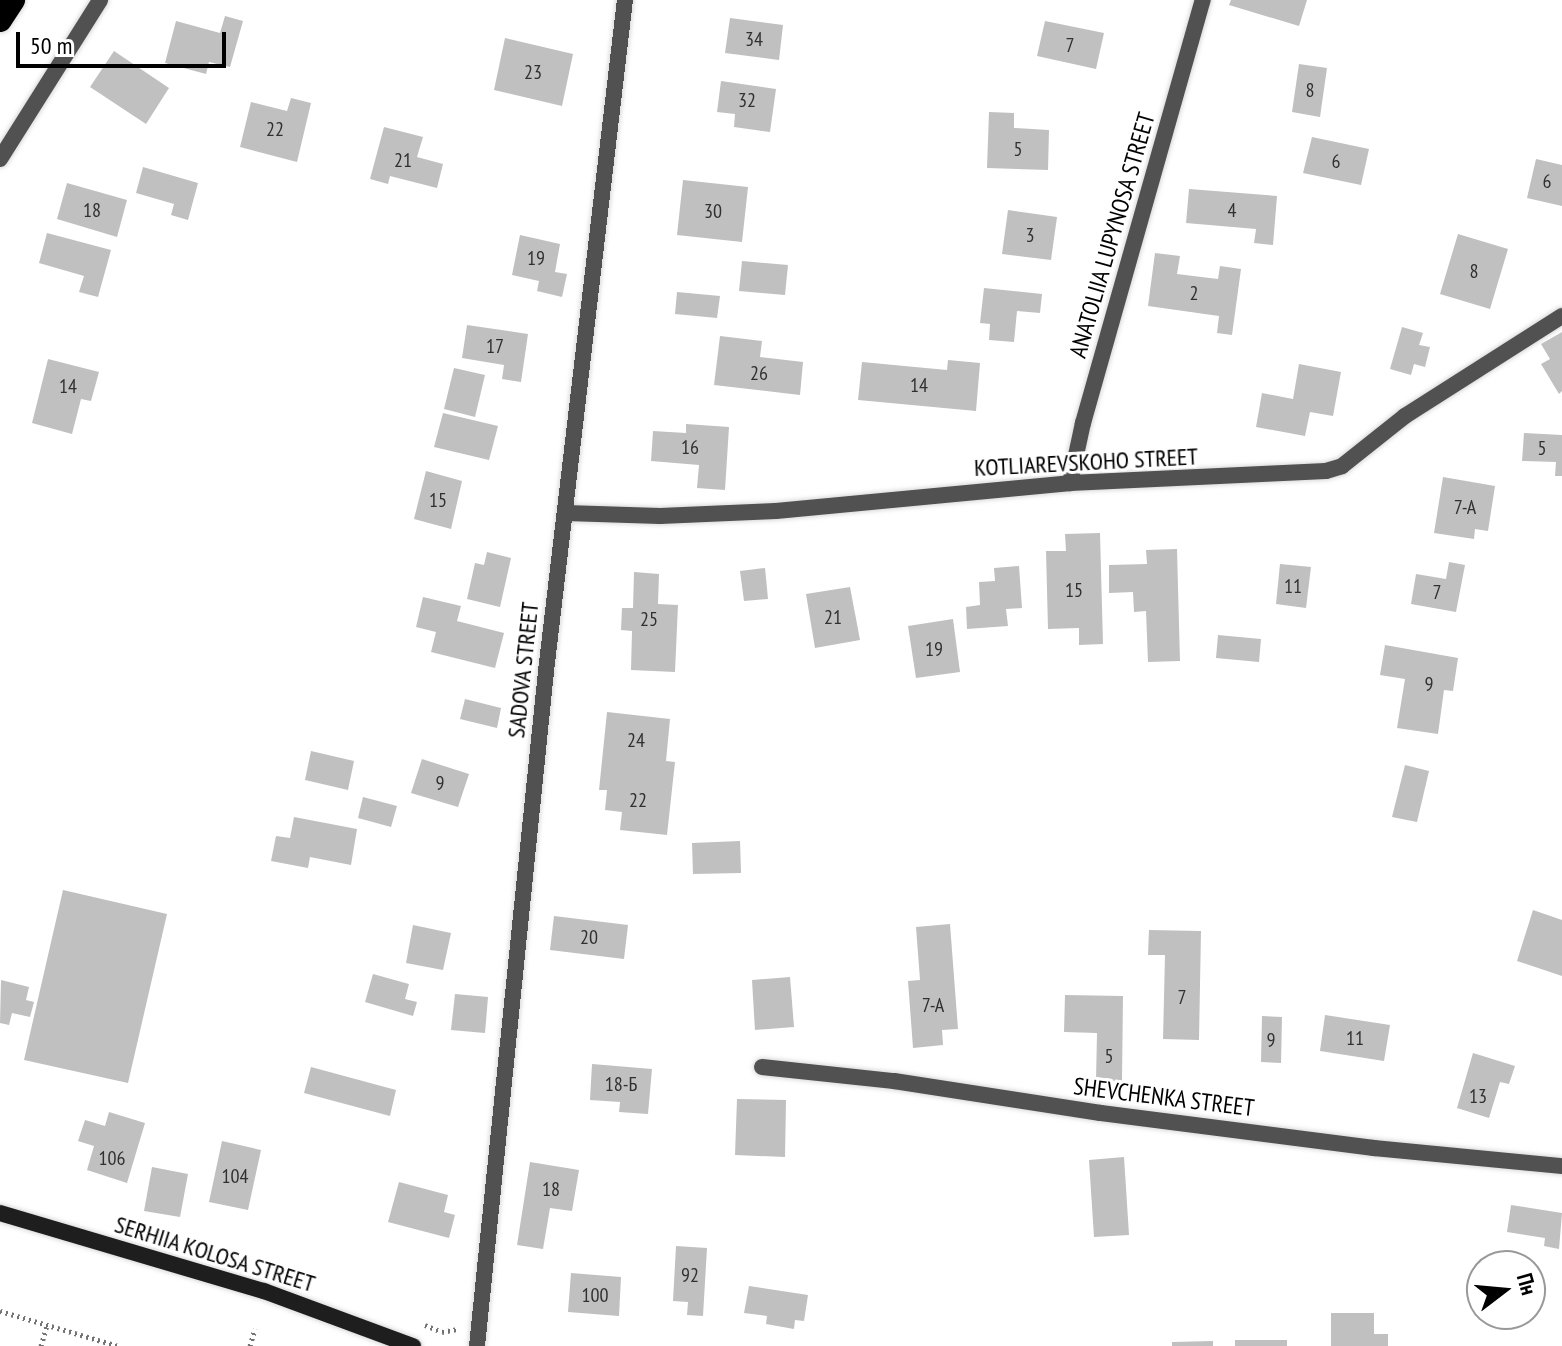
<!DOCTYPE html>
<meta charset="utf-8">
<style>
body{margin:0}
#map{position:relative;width:1562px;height:1346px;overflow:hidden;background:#fff;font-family:"PT Sans Narrow",sans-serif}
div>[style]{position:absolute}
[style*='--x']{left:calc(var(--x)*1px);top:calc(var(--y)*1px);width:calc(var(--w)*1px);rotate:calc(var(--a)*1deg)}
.building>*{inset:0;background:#c0c0c0}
.path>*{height:5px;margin-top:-2.5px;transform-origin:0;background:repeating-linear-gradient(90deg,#737373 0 2px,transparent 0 6px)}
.roads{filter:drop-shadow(0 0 2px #dbdbdb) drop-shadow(0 0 2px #dbdbdb)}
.street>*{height:16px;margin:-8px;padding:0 8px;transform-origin:8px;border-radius:8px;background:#515151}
.secondary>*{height:16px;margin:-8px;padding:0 8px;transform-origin:8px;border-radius:8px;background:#1e1e1e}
.highway>*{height:24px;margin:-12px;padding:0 12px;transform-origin:12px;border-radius:12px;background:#000}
span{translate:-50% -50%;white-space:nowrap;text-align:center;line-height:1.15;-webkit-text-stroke:6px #fff;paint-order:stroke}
.number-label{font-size:20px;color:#303030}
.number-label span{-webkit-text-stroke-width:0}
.street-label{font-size:24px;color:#000}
.north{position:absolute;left:1466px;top:1250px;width:80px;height:80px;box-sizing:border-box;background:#fff;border:2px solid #999;border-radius:50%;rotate:74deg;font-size:22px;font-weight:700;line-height:32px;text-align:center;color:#000}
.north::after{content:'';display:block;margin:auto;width:28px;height:36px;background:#000;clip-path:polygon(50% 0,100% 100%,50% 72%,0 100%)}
.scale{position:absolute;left:16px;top:32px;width:210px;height:36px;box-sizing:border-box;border:4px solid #000;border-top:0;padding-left:10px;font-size:24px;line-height:28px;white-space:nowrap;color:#000;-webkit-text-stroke:6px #fff;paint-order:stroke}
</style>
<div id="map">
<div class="building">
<div style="clip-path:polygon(1231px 0,1307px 0,1299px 26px,1229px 5px)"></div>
<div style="clip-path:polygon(225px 16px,243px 21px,230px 67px,209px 62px,206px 74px,165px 63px,176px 21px,220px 33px)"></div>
<div style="clip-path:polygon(730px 18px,783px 25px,779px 60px,725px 53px)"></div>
<div style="clip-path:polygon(1045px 21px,1104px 33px,1096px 69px,1037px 56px)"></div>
<div style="clip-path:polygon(505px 38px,573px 54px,562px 106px,494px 90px)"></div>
<div style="clip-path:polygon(114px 51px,169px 88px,146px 124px,90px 87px)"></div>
<div style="clip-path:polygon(1299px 64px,1327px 68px,1320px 117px,1292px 112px)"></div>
<div style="clip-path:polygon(721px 81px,776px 89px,770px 132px,734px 127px,735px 114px,717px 112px)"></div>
<div style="clip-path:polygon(291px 98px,311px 103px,297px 162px,240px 147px,251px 102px,287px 111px)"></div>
<div style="clip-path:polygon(989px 112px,1014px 113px,1014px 128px,1049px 130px,1048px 170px,987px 168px)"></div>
<div style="clip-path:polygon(384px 127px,423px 137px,417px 157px,443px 164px,437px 188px,390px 176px,388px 184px,370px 179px)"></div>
<div style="clip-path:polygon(1312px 137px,1369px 149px,1361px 185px,1303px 173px)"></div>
<div style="clip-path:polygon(1536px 159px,1562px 165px,1562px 206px,1527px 198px)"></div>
<div style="clip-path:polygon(143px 167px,198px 183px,188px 220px,171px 215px,174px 204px,136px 193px)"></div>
<div style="clip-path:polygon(683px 180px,748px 187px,742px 242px,677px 235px)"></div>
<div style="clip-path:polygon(67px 183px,127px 200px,117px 237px,57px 219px)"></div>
<div style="clip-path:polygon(1189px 189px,1277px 196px,1273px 245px,1254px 243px,1256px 229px,1186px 223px)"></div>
<div style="clip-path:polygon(1008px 210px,1057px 217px,1051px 260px,1002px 254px)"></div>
<div style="clip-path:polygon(47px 233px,111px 250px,98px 297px,79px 292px,84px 276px,39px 263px)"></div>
<div style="clip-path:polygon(1458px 234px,1508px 249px,1490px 309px,1440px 294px)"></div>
<div style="clip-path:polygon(520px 235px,560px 244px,555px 272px,567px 274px,562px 297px,537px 291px,539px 281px,512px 275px)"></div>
<div style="clip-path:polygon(1155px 253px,1180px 256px,1177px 274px,1218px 279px,1220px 266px,1241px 269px,1232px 335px,1217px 333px,1219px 316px,1148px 306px)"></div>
<div style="clip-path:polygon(742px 261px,788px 265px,785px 295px,739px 291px)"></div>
<div style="clip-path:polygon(984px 288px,1042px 294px,1040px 313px,1017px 311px,1014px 342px,989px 340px,990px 324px,980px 323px)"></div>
<div style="clip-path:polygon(677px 292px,720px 296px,717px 318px,675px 314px)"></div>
<div style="clip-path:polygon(467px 325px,528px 334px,521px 382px,502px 379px,504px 365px,462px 358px)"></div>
<div style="clip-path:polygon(1402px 327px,1423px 333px,1419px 345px,1430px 347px,1425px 367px,1414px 364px,1411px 375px,1390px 369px)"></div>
<div style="clip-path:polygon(1562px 332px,1562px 391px,1559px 394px,1541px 364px,1550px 359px,1541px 344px)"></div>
<div style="clip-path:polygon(720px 336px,762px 341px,760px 357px,803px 362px,800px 395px,714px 385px)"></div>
<div style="clip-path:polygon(48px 359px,99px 372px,91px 401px,81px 399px,72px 434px,32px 423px)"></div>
<div style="clip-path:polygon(948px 360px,980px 363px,976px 411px,858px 400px,862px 362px,947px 370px)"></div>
<div style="clip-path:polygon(1299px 364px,1341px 372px,1333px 416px,1310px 412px,1305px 436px,1256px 427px,1262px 393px,1293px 399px)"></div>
<div style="clip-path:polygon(454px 368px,485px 375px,475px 417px,444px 409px)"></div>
<div style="clip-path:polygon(443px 413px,498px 426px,489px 460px,434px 447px)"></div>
<div style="clip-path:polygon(686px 424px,729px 427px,725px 490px,697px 488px,699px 465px,651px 461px,653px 431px,686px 433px)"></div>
<div style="clip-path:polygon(1524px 433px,1562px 435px,1562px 476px,1555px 476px,1556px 462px,1522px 461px)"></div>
<div style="clip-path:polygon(426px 471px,462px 481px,451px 529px,414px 519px)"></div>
<div style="clip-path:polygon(1443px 477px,1495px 486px,1488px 531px,1475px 529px,1474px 539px,1434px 533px)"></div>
<div style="clip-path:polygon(1100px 533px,1103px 644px,1079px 645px,1079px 628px,1048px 629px,1046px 551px,1066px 551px,1065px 534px)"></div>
<div style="clip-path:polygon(1177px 549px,1180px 661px,1148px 662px,1146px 611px,1134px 612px,1133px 592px,1109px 593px,1109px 565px,1147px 564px,1146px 550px)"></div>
<div style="clip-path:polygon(487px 552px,511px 558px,500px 607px,467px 599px,475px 563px,484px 565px)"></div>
<div style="clip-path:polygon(1449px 562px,1465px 565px,1456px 612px,1411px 604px,1416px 574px,1446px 579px)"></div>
<div style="clip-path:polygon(1280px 564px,1311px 567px,1306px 608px,1276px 604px)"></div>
<div style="clip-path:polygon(1019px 566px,1022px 608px,1006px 609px,1008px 626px,967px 629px,966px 607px,980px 605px,979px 582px,995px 581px,994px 568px)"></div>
<div style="clip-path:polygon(765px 568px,768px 599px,744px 601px,740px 571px)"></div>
<div style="clip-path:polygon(634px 572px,659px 574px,658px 604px,678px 605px,675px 672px,631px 670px,632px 631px,621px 630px,622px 608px,633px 608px)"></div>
<div style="clip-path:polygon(850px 587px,860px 640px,815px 648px,806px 594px)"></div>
<div style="clip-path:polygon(423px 597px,461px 606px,457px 621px,504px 633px,495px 668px,431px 652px,436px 632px,416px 627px)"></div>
<div style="clip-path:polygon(953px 619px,960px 672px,916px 678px,908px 626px)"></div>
<div style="clip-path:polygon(1218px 635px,1261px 639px,1259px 662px,1216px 658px)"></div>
<div style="clip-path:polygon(1385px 645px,1458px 658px,1453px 691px,1444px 690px,1438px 734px,1397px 728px,1405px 679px,1380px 675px)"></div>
<div style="clip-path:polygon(465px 699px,501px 708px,497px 728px,460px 719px)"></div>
<div style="clip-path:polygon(607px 712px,670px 719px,666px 761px,675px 762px,667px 835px,620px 830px,622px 812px,605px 810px,607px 790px,599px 790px)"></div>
<div style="clip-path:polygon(311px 751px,354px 761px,348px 790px,305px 780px)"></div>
<div style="clip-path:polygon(422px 759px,469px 774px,458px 807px,411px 793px)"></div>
<div style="clip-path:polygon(1405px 765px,1429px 771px,1417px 822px,1392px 817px)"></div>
<div style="clip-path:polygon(363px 797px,397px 806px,391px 827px,358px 818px)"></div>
<div style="clip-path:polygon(294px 817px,357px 829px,351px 865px,310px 857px,308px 868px,271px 861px,276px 836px,290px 838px)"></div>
<div style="clip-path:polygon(740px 841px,741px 873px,693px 874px,692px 843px)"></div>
<div style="clip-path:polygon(63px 890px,167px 914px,128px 1083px,24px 1060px)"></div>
<div style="clip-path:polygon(1533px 910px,1562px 920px,1562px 976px,1517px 961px)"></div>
<div style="clip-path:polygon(554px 916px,628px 925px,624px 959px,550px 950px)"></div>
<div style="clip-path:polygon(950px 924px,958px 1029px,942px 1030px,943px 1045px,913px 1048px,908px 981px,920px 980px,916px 927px)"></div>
<div style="clip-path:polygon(413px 925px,451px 933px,443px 970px,406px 963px)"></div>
<div style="clip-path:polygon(1149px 930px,1201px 931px,1199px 1040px,1163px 1039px,1165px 955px,1148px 955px)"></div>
<div style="clip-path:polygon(373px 974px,409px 984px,405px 999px,417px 1002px,413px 1016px,365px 1002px)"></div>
<div style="clip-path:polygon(790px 977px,794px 1027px,755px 1030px,752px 980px)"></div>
<div style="clip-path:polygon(1px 980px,29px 987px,26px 1000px,34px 1002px,30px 1017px,12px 1013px,9px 1025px,0 1023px)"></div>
<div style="clip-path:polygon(455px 994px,488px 997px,485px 1033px,451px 1030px)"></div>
<div style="clip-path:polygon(1065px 995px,1123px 996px,1122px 1081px,1096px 1080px,1097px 1033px,1064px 1032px)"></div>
<div style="clip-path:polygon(1325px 1015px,1390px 1025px,1384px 1061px,1320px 1051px)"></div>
<div style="clip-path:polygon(1262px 1016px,1282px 1017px,1281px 1063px,1261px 1062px)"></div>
<div style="clip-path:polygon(1473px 1053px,1515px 1066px,1509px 1084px,1500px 1082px,1489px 1118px,1457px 1108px)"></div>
<div style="clip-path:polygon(592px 1064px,652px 1069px,648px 1114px,619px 1112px,620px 1102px,590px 1100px)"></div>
<div style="clip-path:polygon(311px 1067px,396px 1090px,390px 1116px,304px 1093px)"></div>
<div style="clip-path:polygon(737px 1099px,786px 1100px,785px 1157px,735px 1155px)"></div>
<div style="clip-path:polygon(109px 1112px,145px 1123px,127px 1183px,87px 1170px,94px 1146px,78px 1141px,85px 1120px,105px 1126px)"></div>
<div style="clip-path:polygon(222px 1141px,261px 1150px,248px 1210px,209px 1202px)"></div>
<div style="clip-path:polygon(1124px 1157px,1129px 1235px,1094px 1237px,1089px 1160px)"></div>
<div style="clip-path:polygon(530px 1162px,579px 1170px,572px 1211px,550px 1208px,543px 1249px,517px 1245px)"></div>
<div style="clip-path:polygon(152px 1167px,188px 1174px,180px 1217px,144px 1211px)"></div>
<div style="clip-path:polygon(399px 1182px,448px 1195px,444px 1212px,455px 1215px,449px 1238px,388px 1222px)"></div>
<div style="clip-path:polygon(1511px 1205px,1562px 1213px,1559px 1249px,1544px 1246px,1545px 1238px,1507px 1232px)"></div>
<div style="clip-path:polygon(676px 1246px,707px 1248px,703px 1316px,687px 1315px,688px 1302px,673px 1301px)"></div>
<div style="clip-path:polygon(571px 1273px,621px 1277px,619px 1316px,568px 1312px)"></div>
<div style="clip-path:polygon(749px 1286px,808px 1295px,804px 1321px,795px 1320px,794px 1329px,766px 1324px,767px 1316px,744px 1313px)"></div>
<div style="clip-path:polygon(1331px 1313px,1374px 1313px,1374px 1334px,1388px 1334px,1388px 1346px,1331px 1346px)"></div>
<div style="clip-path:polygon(1235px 1340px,1287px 1340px,1287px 1346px,1235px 1346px)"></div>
<div style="clip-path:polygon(1213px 1341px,1213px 1346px,1172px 1346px,1172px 1342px)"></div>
</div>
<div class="path">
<div style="--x:0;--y:1311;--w:123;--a:16.5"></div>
<div style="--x:425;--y:1325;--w:18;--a:22"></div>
<div style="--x:442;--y:1332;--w:15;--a:-11"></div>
<div style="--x:41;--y:1346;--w:22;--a:-74"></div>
<div style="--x:250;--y:1346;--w:18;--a:-74"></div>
</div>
<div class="roads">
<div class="street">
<div style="--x:0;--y:159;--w:188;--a:-57.8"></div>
<div style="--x:1070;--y:483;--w:61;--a:-77.8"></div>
<div style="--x:1083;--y:423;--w:440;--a:-74.2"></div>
<div style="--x:566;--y:513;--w:94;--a:1.8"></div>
<div style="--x:660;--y:516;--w:116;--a:-2.5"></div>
<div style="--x:776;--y:511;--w:295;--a:-5.4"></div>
<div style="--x:1070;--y:483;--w:256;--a:-2.7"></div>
<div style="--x:1326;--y:471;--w:17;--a:-17"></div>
<div style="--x:1342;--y:466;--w:80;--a:-38.4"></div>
<div style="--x:1405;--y:416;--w:186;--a:-32.5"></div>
<div style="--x:762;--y:1067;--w:133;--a:6.1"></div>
<div style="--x:894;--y:1081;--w:209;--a:8.8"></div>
<div style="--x:1101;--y:1113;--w:275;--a:7.3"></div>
<div style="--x:1374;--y:1148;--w:189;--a:5.5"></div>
<div style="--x:477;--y:1346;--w:679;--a:-84.16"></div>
<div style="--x:546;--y:671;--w:676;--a:-83.29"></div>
</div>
<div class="secondary">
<div style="--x:0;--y:1213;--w:275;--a:16.5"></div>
<div style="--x:264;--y:1291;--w:159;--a:20.3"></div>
</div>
<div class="highway">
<div style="--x:0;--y:20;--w:24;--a:-57"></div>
</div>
</div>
<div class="number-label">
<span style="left:754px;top:39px">34</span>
<span style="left:1070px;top:45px">7</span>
<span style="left:533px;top:72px">23</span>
<span style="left:1310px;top:90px">8</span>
<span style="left:747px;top:100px">32</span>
<span style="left:275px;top:129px">22</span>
<span style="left:1018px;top:149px">5</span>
<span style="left:403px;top:160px">21</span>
<span style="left:1336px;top:161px">6</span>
<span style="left:1547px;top:181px">6</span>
<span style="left:92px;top:210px">18</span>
<span style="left:1232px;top:210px">4</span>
<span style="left:713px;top:211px">30</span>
<span style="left:1030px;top:235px">3</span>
<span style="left:536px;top:258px">19</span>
<span style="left:1474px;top:271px">8</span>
<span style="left:1194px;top:293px">2</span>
<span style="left:495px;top:346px">17</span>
<span style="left:759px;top:373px">26</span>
<span style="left:919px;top:385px">14</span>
<span style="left:68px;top:386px">14</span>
<span style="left:690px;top:447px">16</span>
<span style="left:1542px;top:448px">5</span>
<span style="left:438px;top:500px">15</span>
<span style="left:1465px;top:507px">7-А</span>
<span style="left:1293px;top:586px">11</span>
<span style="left:1074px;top:590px">15</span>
<span style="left:1437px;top:592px">7</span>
<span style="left:833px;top:617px">21</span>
<span style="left:649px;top:619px">25</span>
<span style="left:934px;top:649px">19</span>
<span style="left:1429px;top:684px">9</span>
<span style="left:636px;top:740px">24</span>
<span style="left:440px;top:783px">9</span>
<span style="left:638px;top:800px">22</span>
<span style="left:589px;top:937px">20</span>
<span style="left:1182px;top:997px">7</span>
<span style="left:933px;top:1005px">7-А</span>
<span style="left:1355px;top:1038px">11</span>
<span style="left:1271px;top:1040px">9</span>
<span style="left:1109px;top:1056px">5</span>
<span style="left:621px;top:1084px">18-Б</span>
<span style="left:1478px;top:1096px">13</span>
<span style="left:112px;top:1158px">106</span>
<span style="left:235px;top:1176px">104</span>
<span style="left:551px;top:1189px">18</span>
<span style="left:690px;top:1275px">92</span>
<span style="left:595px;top:1295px">100</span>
</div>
<div class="street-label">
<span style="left:1112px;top:235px;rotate:-74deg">ANATOLIIA LUPYNOSA STREET</span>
<span style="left:1086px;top:462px;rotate:-3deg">KOTLIAREVSKOHO STREET</span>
<span style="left:523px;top:670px;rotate:-84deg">SADOVA STREET</span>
<span style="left:1164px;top:1097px;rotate:7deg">SHEVCHENKA STREET</span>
<span style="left:215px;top:1254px;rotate:17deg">SERHIIA KOLOSA STREET</span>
</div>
<div class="north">Пн</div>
<div class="scale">50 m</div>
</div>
